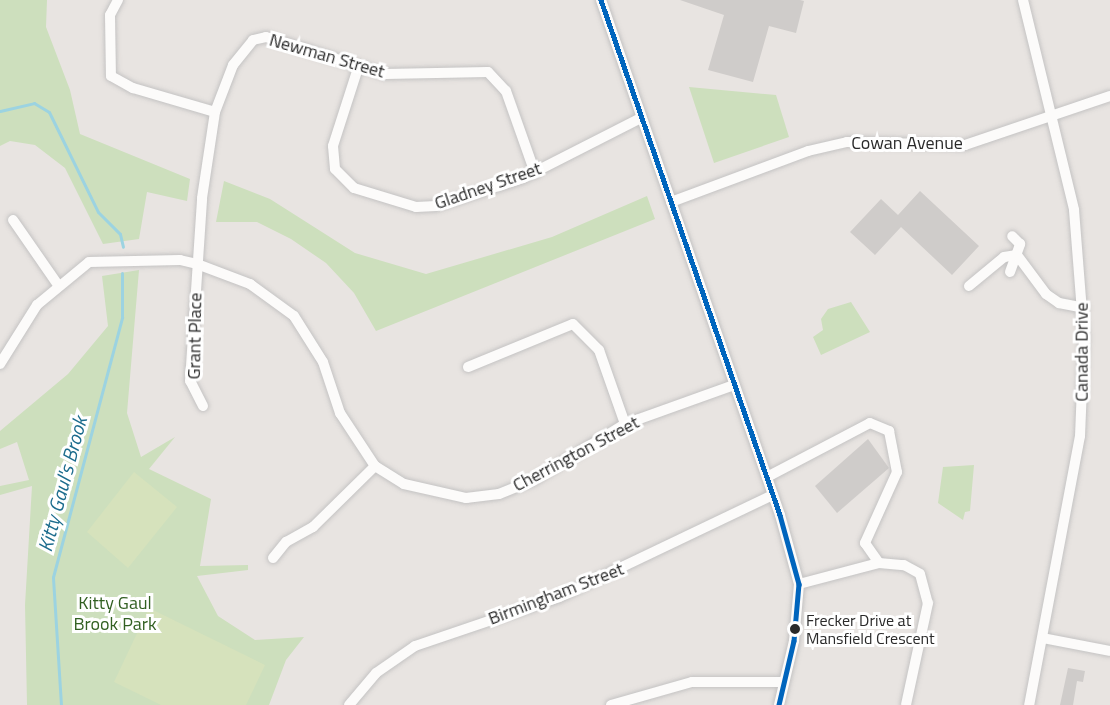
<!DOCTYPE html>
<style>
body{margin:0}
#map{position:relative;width:1110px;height:705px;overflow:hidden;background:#e8e4e1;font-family:"Titillium Web",sans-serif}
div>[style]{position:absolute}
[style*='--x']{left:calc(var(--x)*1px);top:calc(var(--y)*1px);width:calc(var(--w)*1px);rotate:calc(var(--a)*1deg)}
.green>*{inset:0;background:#cddfbd}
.pitch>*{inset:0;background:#d6e2bc}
.stream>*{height:3px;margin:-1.5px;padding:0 1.5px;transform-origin:1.5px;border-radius:1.5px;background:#9cd3e1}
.building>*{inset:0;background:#cfccca}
.roads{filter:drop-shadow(0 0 2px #c4c3c3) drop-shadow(0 0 2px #c4c3c3)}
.minor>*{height:10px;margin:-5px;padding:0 5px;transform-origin:5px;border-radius:5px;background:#fcfbfa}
.bus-1>*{height:4.5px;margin:-2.25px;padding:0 2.25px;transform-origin:2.25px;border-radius:2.25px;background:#0065bd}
.dots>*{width:16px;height:16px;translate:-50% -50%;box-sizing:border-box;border:3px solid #fff;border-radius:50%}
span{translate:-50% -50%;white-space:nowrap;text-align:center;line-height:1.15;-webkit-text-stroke:6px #fff;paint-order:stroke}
.bus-label{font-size:16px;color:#2a2a2a}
.left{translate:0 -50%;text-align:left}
.street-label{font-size:18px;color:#2a2a2a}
.park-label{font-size:18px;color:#326022}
.water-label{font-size:20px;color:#1c6c8d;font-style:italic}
</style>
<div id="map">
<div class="green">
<div style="clip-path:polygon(0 0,47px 0,46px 27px,70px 90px,80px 134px,190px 179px,187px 201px,147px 192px,139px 239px,103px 244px,65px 168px,35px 145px,10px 141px,0 146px)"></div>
<div style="clip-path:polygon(689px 87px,776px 95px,789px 137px,714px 163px)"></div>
<div style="clip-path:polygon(224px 181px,270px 199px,355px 253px,426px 274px,552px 237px,647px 196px,655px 219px,376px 331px,354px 293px,326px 263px,291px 239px,257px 222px,216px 222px)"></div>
<div style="clip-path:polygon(139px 270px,127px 413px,141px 457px,175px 437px,149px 469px,211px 499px,200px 566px,248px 565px,248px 570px,197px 576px,218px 616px,255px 640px,304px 637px,286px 660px,269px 705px,27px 705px,25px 605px,32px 486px,0 495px,0 486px,29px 480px,17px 442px,0 449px,0 431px,68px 374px,108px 326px,102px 276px)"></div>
<div style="clip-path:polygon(851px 302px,870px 332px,821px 355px,813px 337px,823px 330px,821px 319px,828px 309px)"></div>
<div style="clip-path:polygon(974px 465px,970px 511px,965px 512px,963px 520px,938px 503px,943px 467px)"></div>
</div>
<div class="pitch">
<div style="clip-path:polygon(134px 472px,177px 507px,128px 568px,87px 532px)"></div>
<div style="clip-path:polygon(149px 608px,265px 665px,246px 705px,161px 705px,114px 682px)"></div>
</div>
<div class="stream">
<div style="--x:0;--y:111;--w:35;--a:-13"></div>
<div style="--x:34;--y:103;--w:17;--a:31"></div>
<div style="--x:49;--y:112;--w:111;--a:63.9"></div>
<div style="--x:98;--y:212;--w:31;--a:45"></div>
<div style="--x:120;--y:234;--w:13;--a:77"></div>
<div style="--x:61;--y:705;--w:128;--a:-93.6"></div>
<div style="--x:53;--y:577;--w:269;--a:-75.1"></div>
<div style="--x:122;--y:317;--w:44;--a:-90"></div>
</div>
<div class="building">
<div style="clip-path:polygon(680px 0,800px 0,804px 1px,796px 33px,769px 26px,753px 82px,708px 70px,724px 15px)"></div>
<div style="clip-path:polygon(920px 191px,979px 246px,952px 275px,901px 227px,875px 255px,850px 232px,881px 199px,898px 215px)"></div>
<div style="clip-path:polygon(868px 439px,889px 468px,837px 513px,815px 486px)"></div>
<div style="clip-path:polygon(1068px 668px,1085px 671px,1083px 682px,1077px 681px,1073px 705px,1060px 705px)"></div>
</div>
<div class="roads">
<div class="minor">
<div style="--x:118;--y:0;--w:17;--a:118"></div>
<div style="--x:110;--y:15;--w:61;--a:89.1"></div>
<div style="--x:111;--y:76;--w:25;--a:29"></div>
<div style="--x:133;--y:88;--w:85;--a:16.3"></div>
<div style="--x:601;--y:0;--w:545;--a:70.83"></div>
<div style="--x:780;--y:515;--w:72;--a:74.6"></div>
<div style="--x:799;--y:584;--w:57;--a:95"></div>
<div style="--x:794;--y:641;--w:66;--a:103.2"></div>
<div style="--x:1023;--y:0;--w:216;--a:76.3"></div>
<div style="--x:1074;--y:210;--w:127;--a:85.5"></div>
<div style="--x:1084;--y:337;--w:99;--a:92.3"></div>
<div style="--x:1080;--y:436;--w:274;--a:100.7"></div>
<div style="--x:358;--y:68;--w:82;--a:107.8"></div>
<div style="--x:333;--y:146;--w:23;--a:85"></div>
<div style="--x:335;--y:169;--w:27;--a:45"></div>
<div style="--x:354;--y:188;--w:65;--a:17"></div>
<div style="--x:416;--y:207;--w:20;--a:-3"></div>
<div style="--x:436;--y:206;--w:91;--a:-17.8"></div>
<div style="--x:523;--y:178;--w:130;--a:-27"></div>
<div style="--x:671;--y:202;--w:146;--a:-20.4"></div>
<div style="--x:808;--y:151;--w:40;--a:-13"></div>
<div style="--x:847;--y:142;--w:118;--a:1.5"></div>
<div style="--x:965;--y:145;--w:153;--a:-18.7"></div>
<div style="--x:13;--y:220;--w:79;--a:55.3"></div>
<div style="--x:1010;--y:272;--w:30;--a:-70"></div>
<div style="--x:1020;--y:244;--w:11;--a:-135"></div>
<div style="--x:969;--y:286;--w:45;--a:-39.6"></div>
<div style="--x:1004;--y:257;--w:13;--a:-9"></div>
<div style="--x:1017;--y:255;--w:49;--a:53.4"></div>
<div style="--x:1046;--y:294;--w:16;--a:35"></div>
<div style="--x:1059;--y:303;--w:25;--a:11"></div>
<div style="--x:0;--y:364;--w:70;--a:-57.9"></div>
<div style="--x:37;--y:305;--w:67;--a:-39.6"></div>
<div style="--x:89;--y:262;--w:91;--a:-1.3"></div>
<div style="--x:180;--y:260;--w:17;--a:13"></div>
<div style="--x:197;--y:264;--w:57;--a:20.7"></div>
<div style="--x:250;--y:284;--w:54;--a:36"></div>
<div style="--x:294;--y:316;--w:54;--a:57.8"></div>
<div style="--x:323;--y:362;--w:54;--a:71.6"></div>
<div style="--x:340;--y:413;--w:64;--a:56.6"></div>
<div style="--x:375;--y:466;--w:34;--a:32"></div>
<div style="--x:404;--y:484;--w:64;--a:12.7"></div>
<div style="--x:466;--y:498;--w:33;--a:-7"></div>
<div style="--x:499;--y:494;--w:35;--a:-22"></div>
<div style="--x:532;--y:481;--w:109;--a:-31.5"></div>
<div style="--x:625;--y:424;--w:116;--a:-19.7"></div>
<div style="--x:468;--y:367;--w:113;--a:-22.3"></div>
<div style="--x:573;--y:324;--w:37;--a:45"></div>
<div style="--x:599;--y:350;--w:78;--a:70.6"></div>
<div style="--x:203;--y:406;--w:28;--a:-117"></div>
<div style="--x:190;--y:381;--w:183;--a:-86.2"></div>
<div style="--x:202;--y:198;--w:87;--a:-81.4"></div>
<div style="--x:215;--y:112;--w:50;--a:-69"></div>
<div style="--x:233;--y:65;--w:32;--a:-51"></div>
<div style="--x:253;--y:40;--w:13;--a:-13"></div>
<div style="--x:266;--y:37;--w:125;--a:17.3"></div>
<div style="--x:385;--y:74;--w:103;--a:-1.1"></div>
<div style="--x:488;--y:72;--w:26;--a:47"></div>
<div style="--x:506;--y:91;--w:87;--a:70.5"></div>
<div style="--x:767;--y:477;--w:116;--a:-27.7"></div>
<div style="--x:870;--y:423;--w:21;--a:23"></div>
<div style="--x:889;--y:431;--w:42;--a:79"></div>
<div style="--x:897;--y:472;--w:78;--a:114.3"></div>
<div style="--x:865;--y:543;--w:24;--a:55"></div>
<div style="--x:273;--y:558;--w:21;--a:-51"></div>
<div style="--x:286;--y:542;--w:31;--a:-29"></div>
<div style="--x:313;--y:527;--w:87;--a:-44.5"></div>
<div style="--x:799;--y:584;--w:83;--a:-14.7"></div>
<div style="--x:879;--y:563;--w:25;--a:5"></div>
<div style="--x:904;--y:565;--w:18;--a:29"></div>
<div style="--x:920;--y:574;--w:30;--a:75"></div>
<div style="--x:928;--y:603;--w:104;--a:102.2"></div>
<div style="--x:1043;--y:638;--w:68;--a:11"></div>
<div style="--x:349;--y:705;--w:42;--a:-49.8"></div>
<div style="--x:376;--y:673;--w:47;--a:-34.7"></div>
<div style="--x:415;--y:646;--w:152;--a:-18.8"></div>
<div style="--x:559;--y:597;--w:237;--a:-25.5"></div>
<div style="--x:611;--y:705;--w:84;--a:-15.9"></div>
<div style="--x:692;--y:682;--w:92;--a:0"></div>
</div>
</div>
<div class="bus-1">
<div style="--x:601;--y:0;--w:545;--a:70.83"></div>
<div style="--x:780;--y:515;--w:72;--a:74.6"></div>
<div style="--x:799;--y:584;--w:57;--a:95"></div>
<div style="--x:794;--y:641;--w:66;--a:103.2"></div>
</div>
<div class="dots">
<div style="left:795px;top:629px;background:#2a2a2a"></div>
</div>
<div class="bus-label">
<span class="left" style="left:806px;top:629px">Frecker Drive at<br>Mansfield Crescent</span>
</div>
<div class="street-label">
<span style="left:327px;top:56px;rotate:16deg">Newman Street</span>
<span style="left:907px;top:143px">Cowan Avenue</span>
<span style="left:488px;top:186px;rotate:-19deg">Gladney Street</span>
<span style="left:195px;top:336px;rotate:-89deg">Grant Place</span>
<span style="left:1082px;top:352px;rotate:-90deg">Canada Drive</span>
<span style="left:576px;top:454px;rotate:-28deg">Cherrington Street</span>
<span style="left:556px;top:594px;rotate:-21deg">Birmingham Street</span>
</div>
<div class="park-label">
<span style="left:115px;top:614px">Kitty Gaul<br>Brook Park</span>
</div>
<div class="water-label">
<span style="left:62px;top:484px;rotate:-75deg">Kitty Gaul's Brook</span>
</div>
</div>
